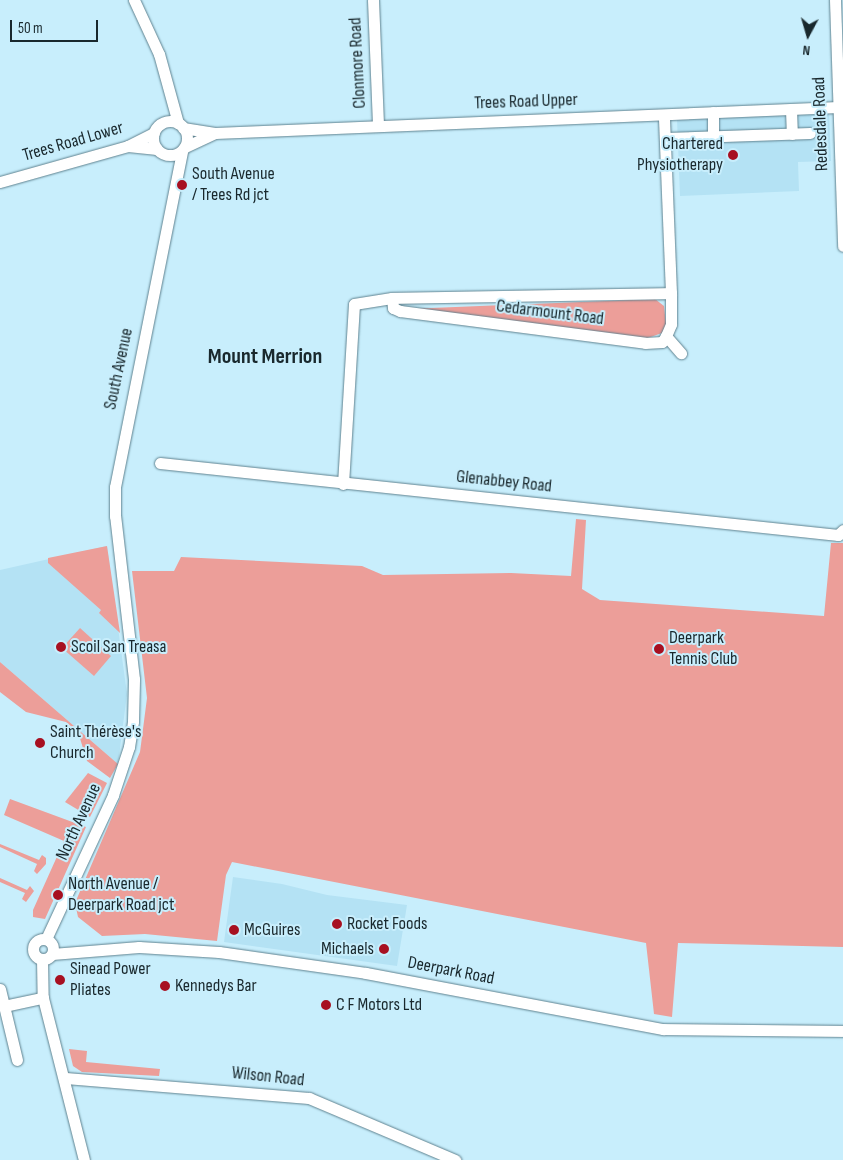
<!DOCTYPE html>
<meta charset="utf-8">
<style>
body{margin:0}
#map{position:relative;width:843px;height:1160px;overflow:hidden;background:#c8eefc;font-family:"Sofia Sans Condensed",sans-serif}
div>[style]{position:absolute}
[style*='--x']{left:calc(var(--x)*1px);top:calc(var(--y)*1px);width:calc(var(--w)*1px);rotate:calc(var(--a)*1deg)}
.built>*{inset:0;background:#b4e2f4}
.green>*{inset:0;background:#ec9e99}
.roads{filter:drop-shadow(0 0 1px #5f828f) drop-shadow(0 0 1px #5f828f)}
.street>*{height:11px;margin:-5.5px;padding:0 5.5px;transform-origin:5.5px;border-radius:5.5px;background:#fff}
.street>.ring{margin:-5.5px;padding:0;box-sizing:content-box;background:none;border:11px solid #fff;border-radius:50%}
.dots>*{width:14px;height:14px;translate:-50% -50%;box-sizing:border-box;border:2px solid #c8eefc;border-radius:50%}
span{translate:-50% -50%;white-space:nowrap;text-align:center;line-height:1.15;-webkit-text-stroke:4px #c8eefc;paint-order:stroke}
.street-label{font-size:18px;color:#19282d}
.poi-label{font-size:18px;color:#19282d}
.right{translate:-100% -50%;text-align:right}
.left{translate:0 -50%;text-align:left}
.district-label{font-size:22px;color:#19282d;font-weight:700}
.north{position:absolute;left:783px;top:10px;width:50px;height:50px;-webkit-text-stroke:4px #c8eefc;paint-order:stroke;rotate:186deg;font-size:14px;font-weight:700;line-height:20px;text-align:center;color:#19282d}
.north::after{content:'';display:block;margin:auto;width:18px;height:22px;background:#19282d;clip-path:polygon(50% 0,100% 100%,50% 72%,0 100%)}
.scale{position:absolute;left:10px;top:20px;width:88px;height:22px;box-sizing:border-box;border:2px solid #19282d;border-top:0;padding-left:6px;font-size:15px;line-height:18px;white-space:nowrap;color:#19282d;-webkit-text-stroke:4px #c8eefc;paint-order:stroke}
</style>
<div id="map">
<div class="built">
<div style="clip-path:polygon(829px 113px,831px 161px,798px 162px,799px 191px,680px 196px,677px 119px)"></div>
<div style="clip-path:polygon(107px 546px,127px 694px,118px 764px,0 662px,0 570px)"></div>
<div style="clip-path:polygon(233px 877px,282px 884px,327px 895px,407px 905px,397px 966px,224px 942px)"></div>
</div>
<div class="green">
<div style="clip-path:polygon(655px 299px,664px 306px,666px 324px,662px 333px,645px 339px,407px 309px)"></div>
<div style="clip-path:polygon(576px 519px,586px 520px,582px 589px,600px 600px,824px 616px,831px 543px,843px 543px,843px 947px,678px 943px,672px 1017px,654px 1014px,646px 943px,232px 862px,226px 875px,217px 941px,145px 934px,102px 936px,78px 917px,75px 903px,140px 752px,147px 698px,132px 571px,174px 571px,181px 557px,362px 566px,383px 575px,511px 573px,571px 576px)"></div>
<div style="clip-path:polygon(107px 546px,120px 633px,99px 613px,101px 610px,48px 563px,48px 558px)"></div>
<div style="clip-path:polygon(80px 628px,111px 656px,94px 676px,62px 648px)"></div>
<div style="clip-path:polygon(0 662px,118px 764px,110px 778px,87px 761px,78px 732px,66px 722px,26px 712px,0 692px)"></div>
<div style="clip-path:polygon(88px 773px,107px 783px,90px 817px,65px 802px)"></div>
<div style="clip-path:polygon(10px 799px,86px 827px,45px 919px,33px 917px,33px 910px,64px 841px,4px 815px)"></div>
<div style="clip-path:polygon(0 844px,39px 860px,42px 855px,46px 858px,46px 864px,37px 874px,34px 871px,37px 864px,0 847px)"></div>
<div style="clip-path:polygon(0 878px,27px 890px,30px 886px,34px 891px,26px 902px,22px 899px,25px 893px,0 882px)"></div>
<div style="clip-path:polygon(69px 1049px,87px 1051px,86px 1062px,160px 1069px,159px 1076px,82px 1072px,73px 1066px)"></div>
</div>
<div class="roads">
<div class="street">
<div style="--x:134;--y:0;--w:60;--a:65.2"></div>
<div style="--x:159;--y:54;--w:72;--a:74.6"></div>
<div style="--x:373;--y:0;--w:125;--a:87.7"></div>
<div style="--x:835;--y:0;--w:246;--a:88.1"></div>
<div style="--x:791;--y:109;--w:25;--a:88"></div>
<div style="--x:713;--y:112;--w:25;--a:90"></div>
<div class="ring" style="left:153px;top:121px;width:23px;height:23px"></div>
<div style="--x:183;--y:128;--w:32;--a:9"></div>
<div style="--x:215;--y:133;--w:624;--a:-2.39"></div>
<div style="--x:665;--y:138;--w:145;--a:-2"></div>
<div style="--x:128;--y:146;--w:29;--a:6"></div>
<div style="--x:185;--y:147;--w:33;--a:-25"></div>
<div style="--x:0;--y:182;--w:133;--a:-15.7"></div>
<div style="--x:128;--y:146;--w:29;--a:-27"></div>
<div style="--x:392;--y:298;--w:10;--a:84"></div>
<div style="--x:393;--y:308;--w:8;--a:23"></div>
<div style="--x:400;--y:311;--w:247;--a:7.4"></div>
<div style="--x:645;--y:343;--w:17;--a:-3"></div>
<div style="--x:662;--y:342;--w:7;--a:-56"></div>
<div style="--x:666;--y:336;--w:13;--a:-67"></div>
<div style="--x:671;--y:324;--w:31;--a:-90"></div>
<div style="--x:666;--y:336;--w:23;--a:49"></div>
<div style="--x:160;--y:463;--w:682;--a:6.06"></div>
<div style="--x:838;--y:535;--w:7;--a:-45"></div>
<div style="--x:343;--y:484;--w:180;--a:-86.5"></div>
<div style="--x:354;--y:304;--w:38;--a:-9"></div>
<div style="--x:392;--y:298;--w:279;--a:-1"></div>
<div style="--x:671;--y:293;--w:178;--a:-92.3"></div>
<div class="ring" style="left:33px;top:939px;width:9px;height:9px"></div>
<div style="--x:46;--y:939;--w:159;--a:-65"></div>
<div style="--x:113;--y:795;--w:51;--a:-71.6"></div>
<div style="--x:129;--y:747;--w:26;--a:-81"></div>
<div style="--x:133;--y:721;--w:42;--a:-88.6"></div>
<div style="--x:134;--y:679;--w:164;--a:-96.6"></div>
<div style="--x:115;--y:516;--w:29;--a:-90"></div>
<div style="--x:115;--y:487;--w:343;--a:-78.7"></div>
<div style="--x:52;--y:954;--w:87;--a:-4.6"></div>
<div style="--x:139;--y:947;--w:80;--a:3.6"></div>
<div style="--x:219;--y:952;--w:148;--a:8.1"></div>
<div style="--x:366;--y:973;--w:302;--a:10.7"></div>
<div style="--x:663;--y:1029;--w:180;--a:0.6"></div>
<div style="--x:42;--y:959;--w:39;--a:89"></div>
<div style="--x:43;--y:998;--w:167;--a:75.8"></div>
<div style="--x:0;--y:989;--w:73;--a:76.5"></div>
<div style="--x:4;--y:1006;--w:40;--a:-12"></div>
<div style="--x:65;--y:1078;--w:245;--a:4.7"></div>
<div style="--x:309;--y:1098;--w:159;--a:23"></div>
</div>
</div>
<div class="dots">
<div style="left:733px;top:155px;background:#a71021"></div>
<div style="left:182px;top:185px;background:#a71021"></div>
<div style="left:61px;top:647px;background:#a71021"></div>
<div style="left:659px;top:649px;background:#a71021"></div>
<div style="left:40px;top:743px;background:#a71021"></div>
<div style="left:58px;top:895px;background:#a71021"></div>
<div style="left:337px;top:924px;background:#a71021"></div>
<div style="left:234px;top:930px;background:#a71021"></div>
<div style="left:384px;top:949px;background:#a71021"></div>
<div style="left:60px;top:980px;background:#a71021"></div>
<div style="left:165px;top:986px;background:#a71021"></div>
<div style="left:326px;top:1005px;background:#a71021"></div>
</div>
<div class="street-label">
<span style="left:358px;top:63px;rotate:-93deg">Clonmore Road</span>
<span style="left:526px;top:102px;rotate:-2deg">Trees Road Upper</span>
<span style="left:821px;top:124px;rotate:-92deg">Redesdale Road</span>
<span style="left:73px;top:142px;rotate:-16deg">Trees Road Lower</span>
<span style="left:550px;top:313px;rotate:7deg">Cedarmount Road</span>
<span style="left:119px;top:369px;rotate:-78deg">South Avenue</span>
<span style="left:504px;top:482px;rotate:6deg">Glenabbey Road</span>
<span style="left:79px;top:822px;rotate:-65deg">North Avenue</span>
<span style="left:451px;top:971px;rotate:11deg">Deerpark Road</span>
<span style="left:268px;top:1077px;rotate:6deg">Wilson Road</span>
</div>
<div class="poi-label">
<span class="right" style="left:723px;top:155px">Chartered<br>Physiotherapy</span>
<span class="left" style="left:192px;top:185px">South Avenue<br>/ Trees Rd jct</span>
<span class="left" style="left:669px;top:649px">Deerpark<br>Tennis Club</span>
<span class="left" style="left:71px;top:647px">Scoil San Treasa</span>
<span class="left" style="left:50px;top:743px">Saint Thérèse's<br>Church</span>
<span class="left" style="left:68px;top:895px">North Avenue /<br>Deerpark Road jct</span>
<span class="left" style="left:347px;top:924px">Rocket Foods</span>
<span class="left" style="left:244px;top:930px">McGuires</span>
<span class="right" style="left:374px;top:949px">Michaels</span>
<span class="left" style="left:70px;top:980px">Sinead Power<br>Pliates</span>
<span class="left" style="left:175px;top:986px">Kennedys Bar</span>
<span class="left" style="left:336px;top:1005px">C F Motors Ltd</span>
</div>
<div class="district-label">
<span style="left:265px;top:357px">Mount Merrion</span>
</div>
<div class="north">N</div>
<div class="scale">50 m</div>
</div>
